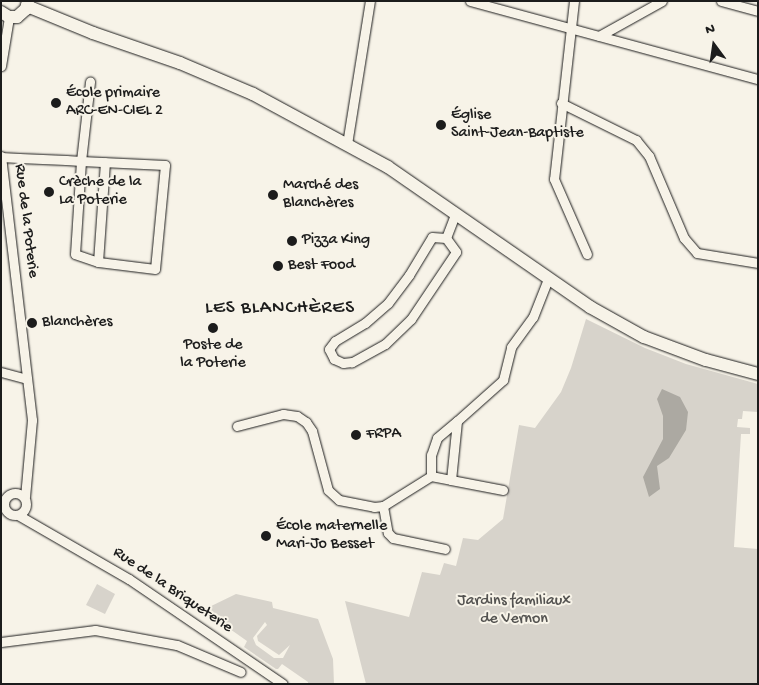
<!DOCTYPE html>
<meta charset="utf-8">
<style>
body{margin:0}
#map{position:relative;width:759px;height:685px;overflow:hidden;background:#f7f3e8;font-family:"Gochi Hand",sans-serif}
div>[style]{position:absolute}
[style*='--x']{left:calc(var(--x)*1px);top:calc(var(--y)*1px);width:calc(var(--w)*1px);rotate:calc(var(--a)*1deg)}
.green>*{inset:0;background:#d7d3cb}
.water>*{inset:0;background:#aca9a2}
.roads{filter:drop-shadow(0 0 1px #1c1c1c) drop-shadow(0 0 1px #1c1c1c)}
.street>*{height:9px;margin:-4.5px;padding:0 4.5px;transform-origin:4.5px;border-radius:4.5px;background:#f7f3e8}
.street>.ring{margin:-4.5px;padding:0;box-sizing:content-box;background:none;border:9px solid #f7f3e8;border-radius:50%}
.secondary>*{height:12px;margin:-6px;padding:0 6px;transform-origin:6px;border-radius:6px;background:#f7f3e8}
.dots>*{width:14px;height:14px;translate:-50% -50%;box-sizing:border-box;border:2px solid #f7f3e8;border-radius:50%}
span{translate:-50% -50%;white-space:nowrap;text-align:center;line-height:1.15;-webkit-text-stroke:4px #f7f3e8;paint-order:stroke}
.poi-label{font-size:16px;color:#1c1c1c}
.left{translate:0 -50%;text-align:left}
.street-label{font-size:16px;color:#1c1c1c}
.park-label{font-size:16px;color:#545351}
.quarter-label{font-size:19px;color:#1c1c1c;letter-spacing:1px}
.frame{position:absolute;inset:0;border:2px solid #1c1c1c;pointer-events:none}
.north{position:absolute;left:689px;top:20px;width:50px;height:50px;-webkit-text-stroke:4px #f7f3e8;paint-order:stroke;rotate:346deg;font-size:14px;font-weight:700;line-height:20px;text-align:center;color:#1c1c1c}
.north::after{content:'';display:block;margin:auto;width:18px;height:22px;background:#1c1c1c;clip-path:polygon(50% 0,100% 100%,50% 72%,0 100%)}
</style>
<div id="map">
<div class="green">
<div style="clip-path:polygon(586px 319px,645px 348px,686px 364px,758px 384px,758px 412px,743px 411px,742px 419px,738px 419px,737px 427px,750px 428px,750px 434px,741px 434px,734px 547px,758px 549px,758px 684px,366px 684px,345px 601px,409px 617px,422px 572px,440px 575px,444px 563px,456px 566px,463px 538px,478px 540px,503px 519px,519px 425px,535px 428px,561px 392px,571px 368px)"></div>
<div style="clip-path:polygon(97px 584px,115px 594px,105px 614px,86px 605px)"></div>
<div style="clip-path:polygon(evenodd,236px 594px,272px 602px,273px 608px,318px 619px,333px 659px,334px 684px,308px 684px,308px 682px,282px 664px,278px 669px,276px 669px,244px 647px,247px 641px,203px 610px,236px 594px,265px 622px,267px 625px,257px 636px,258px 641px,279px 655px,290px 645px,283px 658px,274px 658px,256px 645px,253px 638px,265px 622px)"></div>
</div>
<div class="water">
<div style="clip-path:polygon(662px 389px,680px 397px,688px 412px,686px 430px,669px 458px,657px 466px,660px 489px,649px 497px,643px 477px,663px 439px,663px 416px,657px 399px)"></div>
</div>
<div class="roads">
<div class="street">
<div style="--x:470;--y:1;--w:298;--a:15.2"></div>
<div style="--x:574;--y:1;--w:179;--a:96.4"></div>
<div style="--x:554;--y:179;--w:82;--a:66.3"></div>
<div style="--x:721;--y:1;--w:38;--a:15"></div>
<div style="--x:599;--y:36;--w:72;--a:-29.1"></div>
<div style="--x:1;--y:66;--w:50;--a:-80.7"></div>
<div style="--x:561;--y:103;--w:84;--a:26.3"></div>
<div style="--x:636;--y:140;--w:21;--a:51"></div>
<div style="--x:649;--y:156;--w:89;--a:66.9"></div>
<div style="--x:684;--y:238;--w:20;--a:49"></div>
<div style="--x:697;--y:253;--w:62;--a:9.3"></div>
<div style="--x:347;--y:144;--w:145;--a:-80.9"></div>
<div style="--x:1;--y:156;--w:266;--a:83.3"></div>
<div style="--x:32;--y:420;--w:77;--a:95.2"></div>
<div style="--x:1;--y:157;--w:18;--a:3"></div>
<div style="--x:19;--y:158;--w:47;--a:2.4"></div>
<div style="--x:66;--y:160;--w:15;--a:4"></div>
<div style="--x:81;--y:161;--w:84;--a:2.7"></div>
<div style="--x:165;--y:165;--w:104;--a:95.5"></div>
<div style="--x:155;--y:269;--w:57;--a:-173"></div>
<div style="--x:98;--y:262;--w:24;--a:-161"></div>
<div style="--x:75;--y:254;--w:93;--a:-86.3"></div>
<div style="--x:81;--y:161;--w:80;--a:-83.5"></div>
<div style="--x:432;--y:237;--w:14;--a:4"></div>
<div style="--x:446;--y:238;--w:17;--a:54"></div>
<div style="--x:456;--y:252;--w:81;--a:123.9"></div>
<div style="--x:411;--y:319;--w:36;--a:136"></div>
<div style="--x:385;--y:344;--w:38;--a:151"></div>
<div style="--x:352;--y:362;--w:9;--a:174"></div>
<div style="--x:343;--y:363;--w:10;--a:-156"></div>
<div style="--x:334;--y:359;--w:11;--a:-117"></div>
<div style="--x:329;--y:349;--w:10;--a:-53"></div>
<div style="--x:335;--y:341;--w:35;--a:-31"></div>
<div style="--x:365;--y:323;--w:30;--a:-41"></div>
<div style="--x:388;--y:303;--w:35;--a:-53"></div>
<div style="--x:409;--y:275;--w:44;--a:-58.8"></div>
<div style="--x:446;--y:238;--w:25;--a:-69"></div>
<div style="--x:98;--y:262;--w:100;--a:-86"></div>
<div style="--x:1;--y:372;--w:27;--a:15"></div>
<div style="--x:457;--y:421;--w:62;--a:-41.7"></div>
<div style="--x:503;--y:380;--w:34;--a:-76"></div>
<div style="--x:511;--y:347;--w:37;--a:-54"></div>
<div style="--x:533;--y:317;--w:41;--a:-68.5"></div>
<div style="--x:237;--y:426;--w:48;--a:-14.6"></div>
<div style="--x:283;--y:414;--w:14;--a:8"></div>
<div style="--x:297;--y:416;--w:11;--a:34"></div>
<div style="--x:306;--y:422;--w:11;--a:56"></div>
<div style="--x:312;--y:431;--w:61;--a:74.8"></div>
<div style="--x:328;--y:490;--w:15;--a:42"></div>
<div style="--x:339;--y:500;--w:36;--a:11"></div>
<div style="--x:374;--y:507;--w:9;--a:-6"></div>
<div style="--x:431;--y:476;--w:57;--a:148"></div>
<div style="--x:383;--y:506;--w:27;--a:80"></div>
<div style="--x:388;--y:533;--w:7;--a:45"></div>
<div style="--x:393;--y:538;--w:53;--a:11.9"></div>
<div style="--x:451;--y:480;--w:59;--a:-84.2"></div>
<div style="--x:457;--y:421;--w:26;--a:140"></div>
<div style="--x:437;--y:438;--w:18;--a:109"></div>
<div style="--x:431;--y:455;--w:21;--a:90"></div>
<div style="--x:431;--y:476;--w:20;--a:11"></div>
<div style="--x:451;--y:480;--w:53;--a:10.9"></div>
<div class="ring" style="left:4px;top:493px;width:13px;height:13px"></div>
<div style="--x:18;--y:515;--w:128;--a:30"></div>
<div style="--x:129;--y:579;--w:186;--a:34.3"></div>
<div style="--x:1;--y:642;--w:95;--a:-7.3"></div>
<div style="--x:95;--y:630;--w:83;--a:10.4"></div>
<div style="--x:177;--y:645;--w:69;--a:22.9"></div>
</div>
<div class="secondary">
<div style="--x:27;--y:6;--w:71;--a:22.2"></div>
<div style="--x:93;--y:33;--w:92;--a:19"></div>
<div style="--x:180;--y:63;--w:79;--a:23"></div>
<div style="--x:253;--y:94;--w:153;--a:28.4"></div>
<div style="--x:388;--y:167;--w:246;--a:34.7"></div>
<div style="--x:590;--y:307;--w:62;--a:29.1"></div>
<div style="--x:644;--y:337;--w:66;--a:20.4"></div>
<div style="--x:706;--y:360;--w:54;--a:15.1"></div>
<div style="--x:1;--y:12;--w:9;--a:32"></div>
<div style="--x:9;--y:17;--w:8;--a:0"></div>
<div style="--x:17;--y:17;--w:12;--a:-42"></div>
<div style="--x:26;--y:9;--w:8;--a:-76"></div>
</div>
</div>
<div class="dots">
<div style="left:56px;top:103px;background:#1c1c1c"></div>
<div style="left:441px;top:125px;background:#1c1c1c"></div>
<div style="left:49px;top:192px;background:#1c1c1c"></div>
<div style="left:273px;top:195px;background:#1c1c1c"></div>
<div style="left:292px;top:241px;background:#1c1c1c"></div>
<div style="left:278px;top:266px;background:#1c1c1c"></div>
<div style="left:32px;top:323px;background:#1c1c1c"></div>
<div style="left:213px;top:328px;background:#1c1c1c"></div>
<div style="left:356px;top:435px;background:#1c1c1c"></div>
<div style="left:266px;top:536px;background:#1c1c1c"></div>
</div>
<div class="poi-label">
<span class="left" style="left:66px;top:103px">École primaire<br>ARC-EN-CIEL 2</span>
<span class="left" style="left:451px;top:125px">Église<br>Saint-Jean-Baptiste</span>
<span class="left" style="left:59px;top:192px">Crèche de la<br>La Poterie</span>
<span class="left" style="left:283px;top:195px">Marché des<br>Blanchères</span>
<span class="left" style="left:302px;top:241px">Pizza King</span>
<span class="left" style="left:288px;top:266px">Best Food</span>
<span class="left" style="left:42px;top:323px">Blanchères</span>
<span style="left:213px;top:355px">Poste de<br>la Poterie</span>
<span class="left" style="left:366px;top:435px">FRPA</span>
<span class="left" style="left:276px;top:536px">École maternelle<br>Mari-Jo Besset</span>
</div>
<div class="street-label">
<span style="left:25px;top:221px;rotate:83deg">Rue de la Poterie</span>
<span style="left:172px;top:591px;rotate:34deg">Rue de la Briqueterie</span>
</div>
<div class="park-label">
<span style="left:514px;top:611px">Jardins familiaux<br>de Vernon</span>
</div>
<div class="quarter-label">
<span style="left:280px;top:309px">LES BLANCHÈRES</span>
</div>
<div class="frame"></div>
<div class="north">N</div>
</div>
